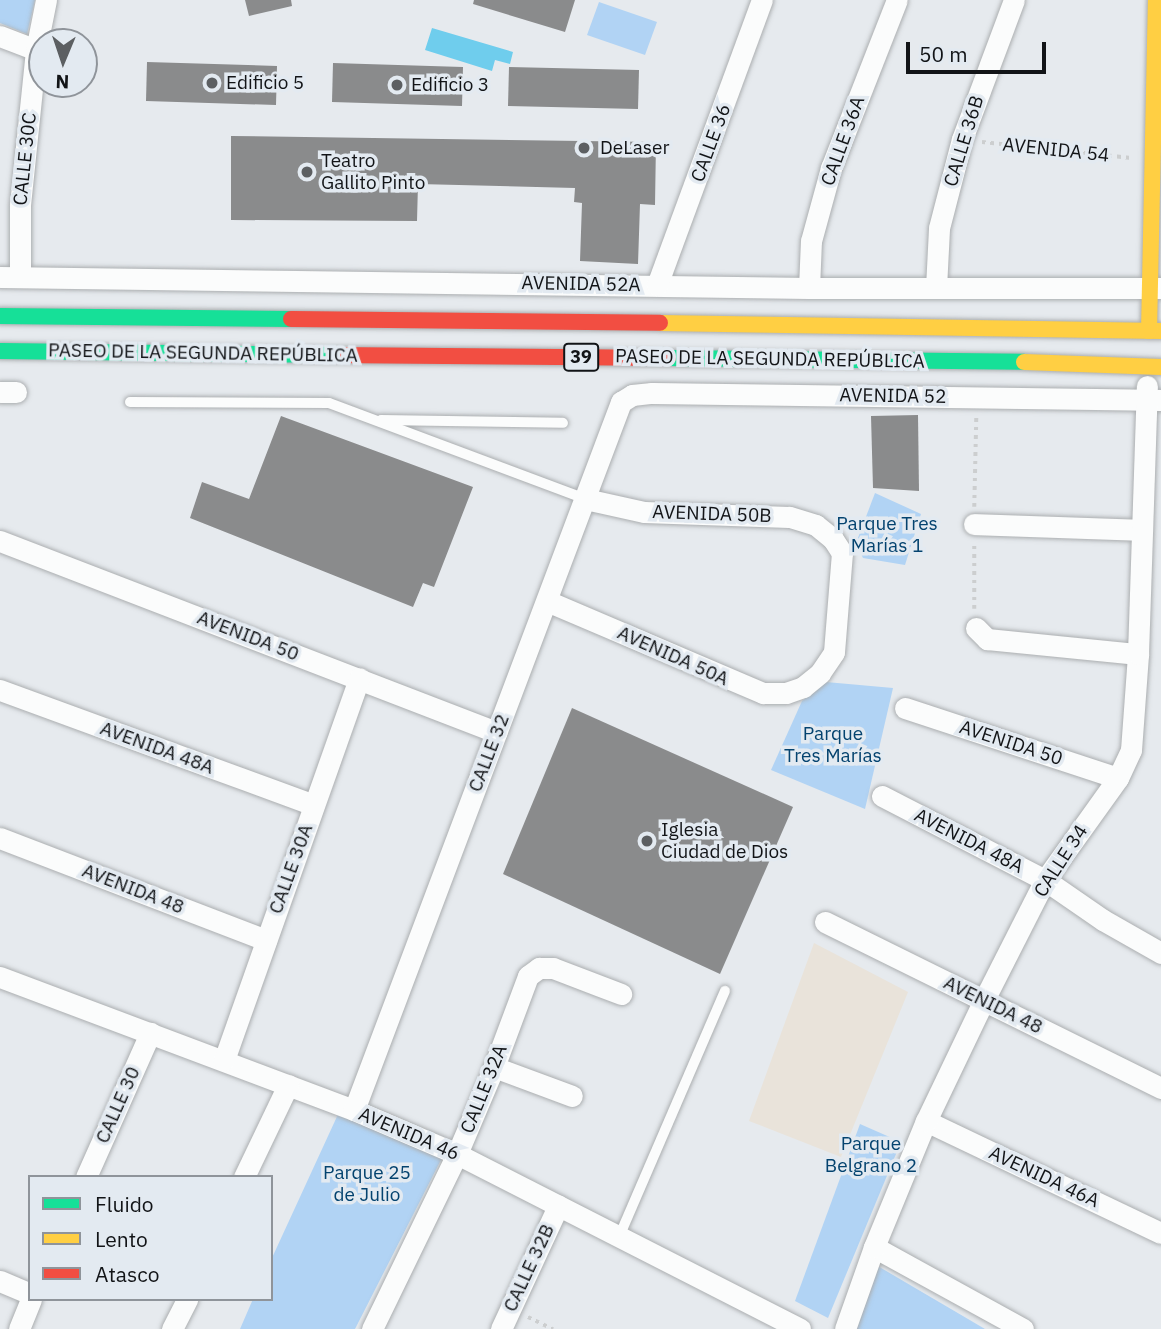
<!DOCTYPE html>
<meta charset="utf-8">
<style>
body{margin:0}
#map{position:relative;width:1161px;height:1329px;overflow:hidden;background:#e6eaee;font-family:"IBM Plex Sans",sans-serif}
div>[style]{position:absolute}
[style*='--x']{left:calc(var(--x)*1px);top:calc(var(--y)*1px);width:calc(var(--w)*1px);rotate:calc(var(--a)*1deg)}
.commercial>*{inset:0;background:#e9e3da}
.green>*{inset:0;background:#b1d3f4}
.water>*{inset:0;background:#6fcded}
.building>*{inset:0;background:#8a8b8c}
.path>*{height:3.5px;margin-top:-1.75px;transform-origin:0;background:repeating-linear-gradient(90deg,#cccecf 0 3.5px,transparent 0 8.5px)}
.roads{filter:drop-shadow(0 0 2px #abaeb0) drop-shadow(0 0 2px #abaeb0)}
.lane>*{height:10px;margin:-5px;padding:0 5px;transform-origin:5px;border-radius:5px;background:#fbfcfc}
.street>*{height:21px;margin:-10.5px;padding:0 10.5px;transform-origin:10.5px;border-radius:10.5px;background:#fbfcfc}
.fast>*{height:16px;margin:-8px;padding:0 8px;transform-origin:8px;border-radius:8px;background:#16e098}
.slow>*{height:16px;margin:-8px;padding:0 8px;transform-origin:8px;border-radius:8px;background:#ffcf43}
.jam>*{height:16px;margin:-8px;padding:0 8px;transform-origin:8px;border-radius:8px;background:#f24e42}
.dots>*{width:19px;height:19px;translate:-50% -50%;box-sizing:border-box;border:4px solid #e3eaf1;border-radius:50%}
span{translate:-50% -50%;white-space:nowrap;text-align:center;line-height:1.15;-webkit-text-stroke:7px #e3eaf1;paint-order:stroke}
.shield-label span{padding:2px 5px;background:#e3eaf1;border:2px solid;border-radius:5px;-webkit-text-stroke-width:0}
.shield-label{font-size:18px;color:#121417;font-weight:700}
.poi-label{font-size:19px;color:#121417}
.left{translate:0 -50%;text-align:left}
.street-label{font-size:19px;color:#121417}
.park-label{font-size:19px;color:#04436f}
.legend{position:absolute;left:28px;top:1175px;width:245px;height:126px;box-sizing:border-box;background:#e3eaf1;border:2px solid #8f949a;margin:0;padding:9px 12px;list-style:none;font-size:21px;color:#121417}
.legend li{display:flex;align-items:center;gap:14px;height:35px}
.legend b{width:35px;border:2px solid #8f949a}
.north{position:absolute;left:28px;top:28px;width:70px;height:70px;box-sizing:border-box;background:#e3eaf1;border:2px solid #8f949a;border-radius:50%;rotate:182deg;font-size:19px;font-weight:700;line-height:28px;text-align:center;color:#121417}
.north::after{content:'';display:block;margin:auto;width:24px;height:32px;background:#5c5f62;clip-path:polygon(50% 0,100% 100%,50% 72%,0 100%)}
.scale{position:absolute;left:906px;top:42px;width:140px;height:32px;box-sizing:border-box;border:4px solid #121417;border-top:0;padding-left:9px;font-size:21px;line-height:24px;white-space:nowrap;color:#121417;-webkit-text-stroke:5px #e3eaf1;paint-order:stroke}
</style>
<div id="map">
<div class="commercial">
<div style="clip-path:polygon(814px 943px,908px 992px,841px 1157px,749px 1121px)"></div>
</div>
<div class="green">
<div style="clip-path:polygon(0 0,35px 0,27px 34px,0 23px)"></div>
<div style="clip-path:polygon(599px 2px,657px 22px,645px 55px,587px 35px)"></div>
<div style="clip-path:polygon(875px 493px,921px 514px,905px 565px,863px 558px,856px 543px)"></div>
<div style="clip-path:polygon(826px 682px,893px 688px,865px 809px,771px 770px,802px 701px)"></div>
<div style="clip-path:polygon(340px 1110px,444px 1154px,355px 1329px,240px 1329px,253px 1299px,271px 1299px,271px 1260px)"></div>
<div style="clip-path:polygon(860px 1124px,901px 1142px,828px 1318px,795px 1301px)"></div>
<div style="clip-path:polygon(876px 1265px,985px 1329px,854px 1329px)"></div>
</div>
<div class="water">
<div style="clip-path:polygon(432px 28px,513px 52px,510px 64px,495px 60px,492px 71px,425px 50px)"></div>
</div>
<div class="building">
<div style="clip-path:polygon(245px 0,291px 0,292px 6px,249px 16px)"></div>
<div style="clip-path:polygon(474px 0,575px 0,565px 32px,473px 4px)"></div>
<div style="clip-path:polygon(147px 62px,277px 66px,276px 105px,146px 101px)"></div>
<div style="clip-path:polygon(333px 63px,463px 67px,462px 106px,332px 102px)"></div>
<div style="clip-path:polygon(509px 67px,639px 70px,638px 109px,508px 106px)"></div>
<div style="clip-path:polygon(231px 136px,656px 142px,655px 205px,640px 204px,638px 264px,580px 261px,582px 203px,574px 202px,575px 188px,418px 184px,417px 221px,231px 220px)"></div>
<div style="clip-path:polygon(918px 415px,919px 491px,873px 488px,871px 416px)"></div>
<div style="clip-path:polygon(281px 416px,473px 487px,434px 587px,423px 583px,413px 607px,190px 518px,202px 482px,249px 499px)"></div>
<div style="clip-path:polygon(572px 708px,793px 807px,720px 974px,503px 874px)"></div>
</div>
<div class="path">
<div style="--x:982;--y:142;--w:150;--a:6.1"></div>
<div style="--x:974;--y:507;--w:90;--a:-88.7"></div>
<div style="--x:974;--y:609;--w:66;--a:-90"></div>
<div style="--x:528;--y:1317;--w:28;--a:26"></div>
</div>
<div class="roads">
<div class="lane">
<div style="--x:130;--y:402;--w:199;--a:0.3"></div>
<div style="--x:329;--y:403;--w:274;--a:20.5"></div>
<div style="--x:381;--y:420;--w:182;--a:0.9"></div>
<div style="--x:619;--y:1237;--w:268;--a:-66.7"></div>
</div>
<div class="street">
<div style="--x:0;--y:36;--w:39;--a:21"></div>
<div style="--x:0;--y:277;--w:809;--a:0.78"></div>
<div style="--x:809;--y:288;--w:352;--a:0"></div>
<div style="--x:20;--y:277;--w:72;--a:-90"></div>
<div style="--x:20;--y:205;--w:156;--a:-84.1"></div>
<div style="--x:36;--y:50;--w:51;--a:-78.7"></div>
<div style="--x:657;--y:285;--w:304;--a:-69.8"></div>
<div style="--x:809;--y:288;--w:47;--a:-87.6"></div>
<div style="--x:811;--y:241;--w:76;--a:-74.7"></div>
<div style="--x:831;--y:168;--w:180;--a:-68.6"></div>
<div style="--x:936;--y:288;--w:60;--a:-87.1"></div>
<div style="--x:939;--y:228;--w:92;--a:-75.5"></div>
<div style="--x:962;--y:139;--w:148;--a:-69.5"></div>
<div style="--x:0;--y:392;--w:16;--a:0"></div>
<div style="--x:974;--y:524;--w:168;--a:2"></div>
<div style="--x:0;--y:541;--w:532;--a:21.06"></div>
<div style="--x:547;--y:601;--w:235;--a:23.1"></div>
<div style="--x:763;--y:693;--w:23;--a:0"></div>
<div style="--x:786;--y:693;--w:18;--a:-19"></div>
<div style="--x:803;--y:687;--w:22;--a:-39"></div>
<div style="--x:820;--y:673;--w:25;--a:-56"></div>
<div style="--x:834;--y:652;--w:99;--a:-85.4"></div>
<div style="--x:842;--y:553;--w:17;--a:-123"></div>
<div style="--x:833;--y:539;--w:22;--a:-141"></div>
<div style="--x:816;--y:525;--w:28;--a:-163"></div>
<div style="--x:789;--y:517;--w:145;--a:-178"></div>
<div style="--x:644;--y:512;--w:59;--a:-167.4"></div>
<div style="--x:976;--y:628;--w:16;--a:45"></div>
<div style="--x:987;--y:639;--w:152;--a:5.7"></div>
<div style="--x:0;--y:690;--w:334;--a:20.1"></div>
<div style="--x:905;--y:708;--w:224;--a:18.2"></div>
<div style="--x:882;--y:796;--w:183;--a:27.3"></div>
<div style="--x:1045;--y:880;--w:70;--a:34.6"></div>
<div style="--x:1103;--y:920;--w:67;--a:29.6"></div>
<div style="--x:0;--y:838;--w:285;--a:21"></div>
<div style="--x:825;--y:922;--w:375;--a:26.3"></div>
<div style="--x:0;--y:977;--w:378;--a:20.6"></div>
<div style="--x:354;--y:1110;--w:112;--a:23.1"></div>
<div style="--x:457;--y:1154;--w:385;--a:27"></div>
<div style="--x:224;--y:1060;--w:405;--a:-70.5"></div>
<div style="--x:494;--y:1067;--w:83;--a:20.4"></div>
<div style="--x:354;--y:1110;--w:757;--a:-69.34"></div>
<div style="--x:621;--y:402;--w:13;--a:-32"></div>
<div style="--x:632;--y:395;--w:20;--a:-6"></div>
<div style="--x:652;--y:393;--w:509;--a:0.79"></div>
<div style="--x:926;--y:1121;--w:260;--a:25.5"></div>
<div style="--x:86;--y:1177;--w:158;--a:-66"></div>
<div style="--x:244;--y:1177;--w:102;--a:-64.4"></div>
<div style="--x:874;--y:1247;--w:170;--a:28.8"></div>
<div style="--x:0;--y:1281;--w:33;--a:23"></div>
<div style="--x:19;--y:1329;--w:32;--a:-68"></div>
<div style="--x:172;--y:1329;--w:34;--a:-63"></div>
<div style="--x:372;--y:1329;--w:195;--a:-64.1"></div>
<div style="--x:457;--y:1154;--w:95;--a:-67"></div>
<div style="--x:494;--y:1067;--w:97;--a:-69.5"></div>
<div style="--x:528;--y:976;--w:14;--a:-36"></div>
<div style="--x:539;--y:968;--w:14;--a:0"></div>
<div style="--x:553;--y:968;--w:73;--a:20.9"></div>
<div style="--x:501;--y:1329;--w:136;--a:-65.1"></div>
<div style="--x:845;--y:1329;--w:87;--a:-70.5"></div>
<div style="--x:874;--y:1247;--w:136;--a:-67.6"></div>
<div style="--x:926;--y:1121;--w:134;--a:-64.4"></div>
<div style="--x:984;--y:1000;--w:135;--a:-63.1"></div>
<div style="--x:1045;--y:880;--w:125;--a:-54.4"></div>
<div style="--x:1118;--y:778;--w:31;--a:-65"></div>
<div style="--x:1131;--y:750;--w:96;--a:-85.8"></div>
<div style="--x:1138;--y:654;--w:268;--a:-88.1"></div>
</div>
<div class="fast">
<div style="--x:0;--y:316;--w:291;--a:0.6"></div>
<div style="--x:0;--y:351;--w:334;--a:0.7"></div>
<div style="--x:668;--y:358;--w:356;--a:0.6"></div>
</div>
<div class="slow">
<div style="--x:660;--y:323;--w:501;--a:0.91"></div>
<div style="--x:1149;--y:331;--w:331;--a:-88.8"></div>
<div style="--x:1024;--y:362;--w:137;--a:2.1"></div>
</div>
<div class="jam">
<div style="--x:291;--y:319;--w:369;--a:0.6"></div>
<div style="--x:334;--y:355;--w:334;--a:0.5"></div>
</div>
</div>
<div class="dots">
<div style="left:212px;top:83px;background:#5c5f62"></div>
<div style="left:397px;top:85px;background:#5c5f62"></div>
<div style="left:584px;top:148px;background:#5c5f62"></div>
<div style="left:307px;top:172px;background:#5c5f62"></div>
<div style="left:647px;top:841px;background:#5c5f62"></div>
</div>
<div class="shield-label">
<span style="left:581px;top:357px">39</span>
</div>
<div class="poi-label">
<span class="left" style="left:226px;top:83px">Edificio 5</span>
<span class="left" style="left:411px;top:85px">Edificio 3</span>
<span class="left" style="left:600px;top:148px">DeLaser</span>
<span class="left" style="left:321px;top:172px">Teatro<br>Gallito Pinto</span>
<span class="left" style="left:661px;top:841px">Iglesia<br>Ciudad de Dios</span>
</div>
<div class="street-label">
<span style="left:843px;top:141px;rotate:-70deg">CALLE 36A</span>
<span style="left:964px;top:141px;rotate:-73deg">CALLE 36B</span>
<span style="left:711px;top:143px;rotate:-70deg">CALLE 36</span>
<span style="left:1056px;top:150px;rotate:6deg">AVENIDA 54</span>
<span style="left:25px;top:159px;rotate:-84deg">CALLE 30C</span>
<span style="left:581px;top:284px;rotate:1deg">AVENIDA 52A</span>
<span style="left:203px;top:353px;rotate:1deg">PASEO DE LA SEGUNDA REPÚBLICA</span>
<span style="left:770px;top:359px;rotate:1deg">PASEO DE LA SEGUNDA REPÚBLICA</span>
<span style="left:893px;top:396px;rotate:1deg">AVENIDA 52</span>
<span style="left:712px;top:514px;rotate:2deg">AVENIDA 50B</span>
<span style="left:248px;top:636px;rotate:21deg">AVENIDA 50</span>
<span style="left:673px;top:656px;rotate:24deg">AVENIDA 50A</span>
<span style="left:1011px;top:743px;rotate:18deg">AVENIDA 50</span>
<span style="left:157px;top:748px;rotate:20deg">AVENIDA 48A</span>
<span style="left:489px;top:753px;rotate:-69deg">CALLE 32</span>
<span style="left:969px;top:841px;rotate:27deg">AVENIDA 48A</span>
<span style="left:1061px;top:861px;rotate:-57deg">CALLE 34</span>
<span style="left:291px;top:869px;rotate:-70deg">CALLE 30A</span>
<span style="left:133px;top:889px;rotate:21deg">AVENIDA 48</span>
<span style="left:993px;top:1005px;rotate:26deg">AVENIDA 48</span>
<span style="left:484px;top:1089px;rotate:-68deg">CALLE 32A</span>
<span style="left:118px;top:1105px;rotate:-66deg">CALLE 30</span>
<span style="left:409px;top:1134px;rotate:23deg">AVENIDA 46</span>
<span style="left:1044px;top:1177px;rotate:25deg">AVENIDA 46A</span>
<span style="left:529px;top:1268px;rotate:-65deg">CALLE 32B</span>
</div>
<div class="park-label">
<span style="left:887px;top:535px">Parque Tres<br>Marías 1</span>
<span style="left:833px;top:745px">Parque<br>Tres Marías</span>
<span style="left:871px;top:1155px">Parque<br>Belgrano 2</span>
<span style="left:367px;top:1184px">Parque 25<br>de Julio</span>
</div>
<ul class="legend">
<li><b style="height:9px;background:#16e098"></b>Fluido</li>
<li><b style="height:9px;background:#ffcf43"></b>Lento</li>
<li><b style="height:9px;background:#f24e42"></b>Atasco</li>
</ul>
<div class="north">N</div>
<div class="scale">50 m</div>
</div>
